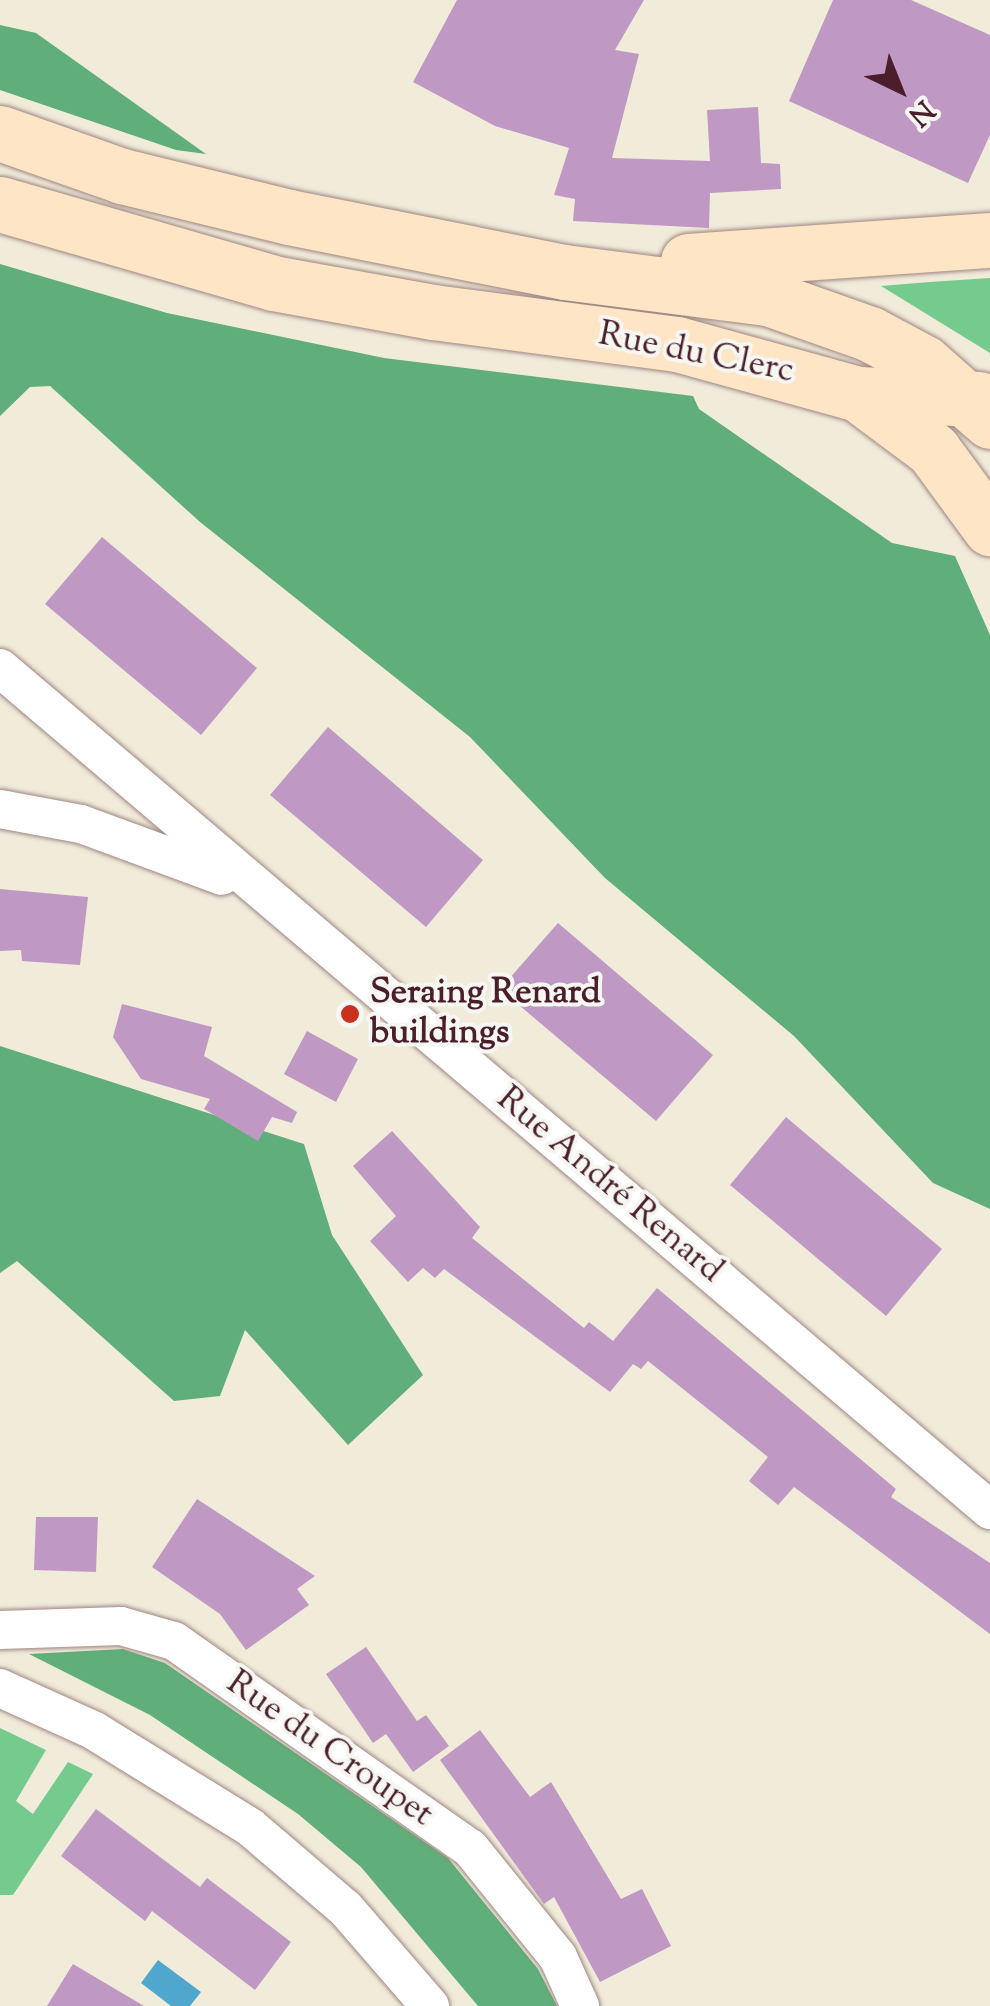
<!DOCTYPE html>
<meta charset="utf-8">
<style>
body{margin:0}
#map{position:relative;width:990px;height:2006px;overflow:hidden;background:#f1ebda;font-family:"Sorts Mill Goudy",serif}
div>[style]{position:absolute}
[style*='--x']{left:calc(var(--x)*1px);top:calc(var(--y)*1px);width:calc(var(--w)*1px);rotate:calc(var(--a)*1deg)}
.green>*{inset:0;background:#75ca8e}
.forest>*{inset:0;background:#60ae79}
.water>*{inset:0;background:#50a7cd}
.building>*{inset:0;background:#bf99c4}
.roads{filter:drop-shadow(0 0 2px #9e8582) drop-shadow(0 0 2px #9e8582)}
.street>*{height:38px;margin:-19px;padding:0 19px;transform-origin:19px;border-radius:19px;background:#fff}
.secondary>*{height:55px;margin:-27.5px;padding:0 27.5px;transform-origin:27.5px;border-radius:27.5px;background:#fee5c5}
.dots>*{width:28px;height:28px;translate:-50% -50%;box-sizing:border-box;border:5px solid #f6f6f2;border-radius:50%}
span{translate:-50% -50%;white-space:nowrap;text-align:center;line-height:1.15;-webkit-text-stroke:8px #f6f6f2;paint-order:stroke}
.street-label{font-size:35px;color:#4a1f2b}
.poi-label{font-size:35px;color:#4a1f2b;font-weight:700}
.left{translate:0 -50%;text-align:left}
.north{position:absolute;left:850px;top:40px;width:100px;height:100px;-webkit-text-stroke:8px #f6f6f2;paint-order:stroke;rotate:137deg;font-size:28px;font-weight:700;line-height:40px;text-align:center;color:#4a1f2b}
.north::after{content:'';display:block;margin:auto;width:35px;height:45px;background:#4a1f2b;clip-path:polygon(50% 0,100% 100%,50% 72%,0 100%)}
</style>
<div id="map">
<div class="green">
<div style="clip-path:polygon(990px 278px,990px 353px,881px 286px,930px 282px)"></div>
<div style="clip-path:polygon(0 1728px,46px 1750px,16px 1801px,33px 1814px,68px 1762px,93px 1774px,13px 1895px,0 1895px)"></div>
</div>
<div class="forest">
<div style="clip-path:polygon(0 25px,36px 33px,206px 154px,176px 150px,0 90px)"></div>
<div style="clip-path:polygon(0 264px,167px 313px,384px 358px,693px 396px,699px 409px,892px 543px,955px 556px,990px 635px,990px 1209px,933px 1183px,794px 1036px,605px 878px,470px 737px,200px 522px,50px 386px,30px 387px,0 416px)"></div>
<div style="clip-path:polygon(0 1046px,304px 1144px,332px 1235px,423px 1375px,348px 1445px,245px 1330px,220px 1396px,174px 1401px,17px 1261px,0 1273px)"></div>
<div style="clip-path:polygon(123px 1649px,165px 1663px,448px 1858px,538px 1969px,557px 2006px,478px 2006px,361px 1867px,298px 1814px,150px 1715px,29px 1654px)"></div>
</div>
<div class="water">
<div style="clip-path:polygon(158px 1960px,201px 1992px,190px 2006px,171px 2006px,141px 1983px)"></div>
</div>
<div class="building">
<div style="clip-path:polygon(457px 0,644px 0,615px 50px,639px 54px,612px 158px,710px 161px,707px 110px,758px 107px,761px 163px,780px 164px,781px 189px,710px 193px,709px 228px,573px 221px,575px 199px,554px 195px,569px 148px,495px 126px,413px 82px)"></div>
<div style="clip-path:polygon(833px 0,911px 0,990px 35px,990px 135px,968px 183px,789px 101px)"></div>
<div style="clip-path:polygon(102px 537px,257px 668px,201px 735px,45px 604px)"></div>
<div style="clip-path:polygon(328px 727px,483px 860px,426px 927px,270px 795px)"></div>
<div style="clip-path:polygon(0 889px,88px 897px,80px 965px,22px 961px,21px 950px,0 951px)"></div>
<div style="clip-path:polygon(558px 923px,713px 1055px,656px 1121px,500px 989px)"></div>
<div style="clip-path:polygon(122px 1004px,212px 1027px,204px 1056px,297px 1112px,292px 1123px,272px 1117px,258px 1141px,204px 1109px,210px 1099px,141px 1079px,113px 1037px)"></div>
<div style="clip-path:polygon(307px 1031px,358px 1059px,336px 1102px,284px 1074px)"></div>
<div style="clip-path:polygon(786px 1117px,942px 1249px,886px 1316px,730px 1185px)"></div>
<div style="clip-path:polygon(392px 1131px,480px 1227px,472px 1238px,584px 1328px,589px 1322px,613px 1341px,657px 1288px,896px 1489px,891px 1497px,990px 1563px,990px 1634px,794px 1487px,778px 1505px,749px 1481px,768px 1457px,648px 1361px,641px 1369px,633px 1364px,610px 1392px,444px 1269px,435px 1278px,423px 1268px,408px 1282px,370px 1241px,396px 1216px,353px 1166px)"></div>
<div style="clip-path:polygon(197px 1499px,315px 1576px,297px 1589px,309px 1605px,246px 1650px,220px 1614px,152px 1567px)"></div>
<div style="clip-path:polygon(36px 1517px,98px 1517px,96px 1572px,34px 1570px)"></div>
<div style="clip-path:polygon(366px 1647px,417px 1721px,426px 1715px,449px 1746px,413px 1772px,386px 1734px,373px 1743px,326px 1674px)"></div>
<div style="clip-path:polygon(480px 1730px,530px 1797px,551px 1782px,621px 1899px,642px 1889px,671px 1946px,600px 1982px,554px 1897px,544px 1904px,440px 1760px)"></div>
<div style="clip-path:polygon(96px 1809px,200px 1887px,207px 1878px,291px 1942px,255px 1990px,152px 1911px,145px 1921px,61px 1856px)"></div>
<div style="clip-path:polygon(73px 1964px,144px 2006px,47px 2006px)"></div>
</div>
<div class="roads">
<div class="street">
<div style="--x:0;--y:668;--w:1300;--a:40.38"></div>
<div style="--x:0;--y:809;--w:82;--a:10.5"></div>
<div style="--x:81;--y:824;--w:150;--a:20.2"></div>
<div style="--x:0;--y:1630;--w:121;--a:-1.9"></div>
<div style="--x:121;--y:1626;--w:55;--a:15.8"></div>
<div style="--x:174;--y:1641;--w:361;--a:35"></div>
<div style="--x:470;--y:1848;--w:140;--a:51.1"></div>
<div style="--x:558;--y:1957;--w:54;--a:65.8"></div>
<div style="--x:0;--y:1688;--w:102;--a:24.3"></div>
<div style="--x:93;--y:1730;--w:185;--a:31.7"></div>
<div style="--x:250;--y:1827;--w:125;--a:40.5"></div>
<div style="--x:345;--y:1908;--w:130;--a:49.1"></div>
</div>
<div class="secondary">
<div style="--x:0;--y:133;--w:129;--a:19.4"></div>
<div style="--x:122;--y:176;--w:172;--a:13.8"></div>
<div style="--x:289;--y:217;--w:280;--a:11.3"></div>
<div style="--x:564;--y:272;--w:206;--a:7.3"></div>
<div style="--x:768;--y:298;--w:108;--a:19.4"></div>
<div style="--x:870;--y:334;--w:61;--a:28.2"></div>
<div style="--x:924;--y:363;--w:88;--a:41.3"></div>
<div style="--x:0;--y:204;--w:284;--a:16.1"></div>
<div style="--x:273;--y:283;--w:163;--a:10.3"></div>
<div style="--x:433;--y:312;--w:246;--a:7.5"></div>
<div style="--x:677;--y:344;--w:188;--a:15.4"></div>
<div style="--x:858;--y:394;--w:121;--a:2.4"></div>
<div style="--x:688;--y:261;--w:303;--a:-4"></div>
<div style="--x:858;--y:394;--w:94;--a:36.7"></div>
<div style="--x:933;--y:450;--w:97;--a:53.8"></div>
</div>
</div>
<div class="dots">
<div style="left:350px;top:1014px;background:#c8321e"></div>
</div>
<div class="street-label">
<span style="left:696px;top:354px;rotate:11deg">Rue du Clerc</span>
<span style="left:609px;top:1186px;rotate:40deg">Rue André Renard</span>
<span style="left:329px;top:1750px;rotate:35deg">Rue du Croupet</span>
</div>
<div class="poi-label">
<span class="left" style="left:370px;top:1014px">Seraing Renard<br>buildings</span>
</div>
<div class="north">N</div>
</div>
